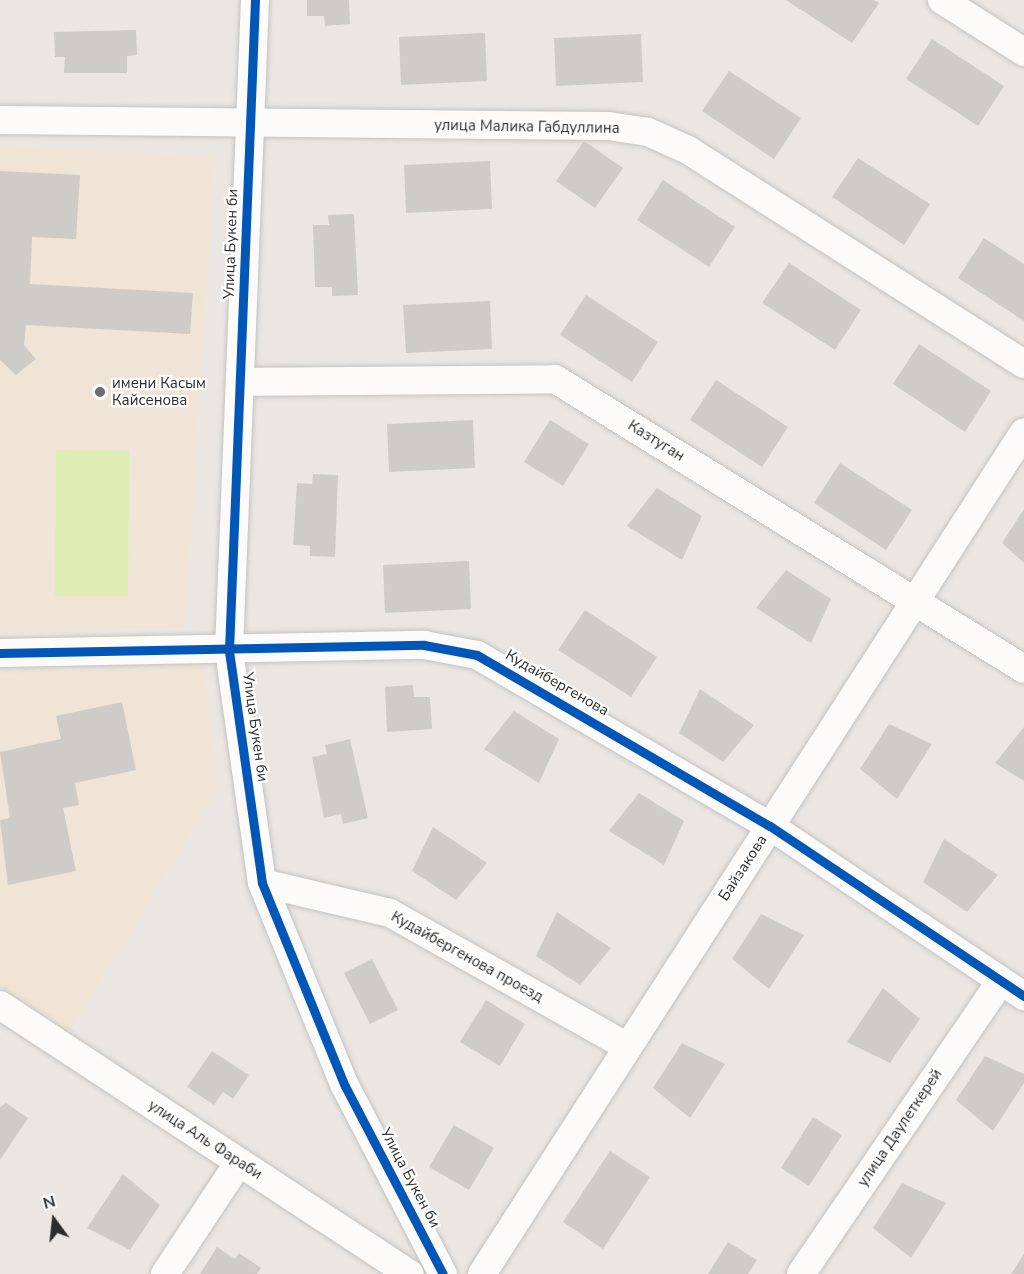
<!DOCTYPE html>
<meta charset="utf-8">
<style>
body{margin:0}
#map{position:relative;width:1024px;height:1274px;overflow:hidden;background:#ebe6e1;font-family:"Nunito Sans",sans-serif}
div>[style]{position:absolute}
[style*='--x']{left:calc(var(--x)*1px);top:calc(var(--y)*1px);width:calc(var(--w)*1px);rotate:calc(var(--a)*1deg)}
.education>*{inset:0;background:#efe4d5}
.pitch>*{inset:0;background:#ddedb4}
.building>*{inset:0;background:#cfccc8}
.roads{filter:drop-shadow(0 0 2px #c4c3c3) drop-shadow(0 0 2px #c4c3c3)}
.minor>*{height:28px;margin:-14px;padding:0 14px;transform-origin:14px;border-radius:14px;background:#fcfbfa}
.cycleway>*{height:9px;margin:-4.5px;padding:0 4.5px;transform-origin:4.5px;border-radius:4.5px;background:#0057b8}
.dots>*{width:16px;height:16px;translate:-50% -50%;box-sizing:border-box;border:3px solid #fff;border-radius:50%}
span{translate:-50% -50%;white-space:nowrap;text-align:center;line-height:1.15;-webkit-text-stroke:4.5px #fff;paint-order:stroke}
.street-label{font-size:15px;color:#2c2c2c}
.poi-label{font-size:15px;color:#2c2c2c}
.left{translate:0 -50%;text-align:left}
.north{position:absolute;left:24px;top:1190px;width:60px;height:60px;-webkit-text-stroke:4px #fff;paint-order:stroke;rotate:345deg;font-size:16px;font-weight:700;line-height:24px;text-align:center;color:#2c2c2c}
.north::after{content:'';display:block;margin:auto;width:21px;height:27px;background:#2c2c2c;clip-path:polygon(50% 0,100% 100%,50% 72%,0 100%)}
</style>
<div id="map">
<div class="education">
<div style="clip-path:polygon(0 145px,215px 157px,185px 627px,0 632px)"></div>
<div style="clip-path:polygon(204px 666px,218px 789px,70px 1032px,0 985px,0 671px)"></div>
</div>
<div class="pitch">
<div style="clip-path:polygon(56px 450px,129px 451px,128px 596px,55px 596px)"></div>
</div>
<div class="building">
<div style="clip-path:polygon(307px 0,349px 0,350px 24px,325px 26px,324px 16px,307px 16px)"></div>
<div style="clip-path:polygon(786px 0,874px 0,879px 3px,852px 43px)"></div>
<div style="clip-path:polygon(136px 30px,137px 55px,127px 56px,127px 73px,64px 73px,65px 57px,55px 57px,54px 32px)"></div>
<div style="clip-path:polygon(485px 33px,487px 81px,401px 85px,399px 37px)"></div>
<div style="clip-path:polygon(641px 34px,643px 82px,556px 86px,554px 38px)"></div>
<div style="clip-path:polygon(932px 39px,1004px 86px,978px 126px,906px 79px)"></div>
<div style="clip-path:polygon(729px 71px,801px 118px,774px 159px,702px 111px)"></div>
<div style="clip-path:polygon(584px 141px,623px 168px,595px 208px,556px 181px)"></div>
<div style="clip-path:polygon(858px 158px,930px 204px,904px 245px,832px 197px)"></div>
<div style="clip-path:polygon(490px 161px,492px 209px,406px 213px,404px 165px)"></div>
<div style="clip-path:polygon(0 171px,80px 175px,76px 239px,32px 237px,30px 284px,193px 293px,190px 334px,26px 325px,24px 345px,36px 359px,16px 375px,0 360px)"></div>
<div style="clip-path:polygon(663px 180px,735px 227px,709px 267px,637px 220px)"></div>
<div style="clip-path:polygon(354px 214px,358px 295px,332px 296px,332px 287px,315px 287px,313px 225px,329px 225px,328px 215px)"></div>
<div style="clip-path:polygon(984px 238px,1024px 264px,1024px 321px,958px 278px)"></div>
<div style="clip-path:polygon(789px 263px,861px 310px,835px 350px,762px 303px)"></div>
<div style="clip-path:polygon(586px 295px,658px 342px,632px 382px,560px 335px)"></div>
<div style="clip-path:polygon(490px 301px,492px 349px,406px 353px,403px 305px)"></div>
<div style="clip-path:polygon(919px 344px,991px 391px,965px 432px,893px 384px)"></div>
<div style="clip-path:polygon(716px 380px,788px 427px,762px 467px,690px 420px)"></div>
<div style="clip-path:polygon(473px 420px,475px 468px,389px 472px,387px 424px)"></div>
<div style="clip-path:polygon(550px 420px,589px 444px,563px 486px,524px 462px)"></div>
<div style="clip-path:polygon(840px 463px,912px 510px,886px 550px,814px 503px)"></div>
<div style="clip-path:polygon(313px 474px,338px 475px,335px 557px,310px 556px,310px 546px,293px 545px,297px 483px,312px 484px)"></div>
<div style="clip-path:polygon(657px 488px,702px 516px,682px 560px,627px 526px)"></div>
<div style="clip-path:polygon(1024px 509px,1024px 563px,1002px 543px)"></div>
<div style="clip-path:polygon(469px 561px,471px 609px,385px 613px,383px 565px)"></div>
<div style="clip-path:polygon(786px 570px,831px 599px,811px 643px,756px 608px)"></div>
<div style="clip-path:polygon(585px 610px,657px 657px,631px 697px,558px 650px)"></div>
<div style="clip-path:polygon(413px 685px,414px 697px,430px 697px,432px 729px,387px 732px,385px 687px)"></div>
<div style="clip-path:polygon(700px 689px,754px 725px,723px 762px,679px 733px)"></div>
<div style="clip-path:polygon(122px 702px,136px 770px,75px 783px,79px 805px,63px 808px,76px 871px,8px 885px,0 820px,10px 818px,0 752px,61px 739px,56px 716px)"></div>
<div style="clip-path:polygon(514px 711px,559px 739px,539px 783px,484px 749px)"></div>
<div style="clip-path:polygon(889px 724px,932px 744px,897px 799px,860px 769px)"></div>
<div style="clip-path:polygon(1024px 727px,1024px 781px,995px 763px)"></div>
<div style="clip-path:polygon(350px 739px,368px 818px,343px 824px,341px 814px,324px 818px,312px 757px,327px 754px,325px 745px)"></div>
<div style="clip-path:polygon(639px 793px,684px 821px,664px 865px,609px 831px)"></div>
<div style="clip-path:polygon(433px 827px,487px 863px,456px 900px,412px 871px)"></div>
<div style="clip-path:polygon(944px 839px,998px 875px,967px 912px,923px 882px)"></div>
<div style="clip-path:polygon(557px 912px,611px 948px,580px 985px,536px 956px)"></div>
<div style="clip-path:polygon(761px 914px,804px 935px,769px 989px,732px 959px)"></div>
<div style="clip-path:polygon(372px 959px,398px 1010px,370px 1024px,344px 973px)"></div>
<div style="clip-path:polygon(883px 988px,920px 1019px,890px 1063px,847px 1042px)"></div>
<div style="clip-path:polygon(486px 1000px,525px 1024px,500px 1066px,460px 1042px)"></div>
<div style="clip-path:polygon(682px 1043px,725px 1064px,690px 1118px,653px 1088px)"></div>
<div style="clip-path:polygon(212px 1051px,249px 1075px,233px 1099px,223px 1092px,214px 1105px,187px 1087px)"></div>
<div style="clip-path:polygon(985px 1056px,1024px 1074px,1024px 1083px,993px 1131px,956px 1100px)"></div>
<div style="clip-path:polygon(6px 1103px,28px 1118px,0 1160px,0 1107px)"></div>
<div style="clip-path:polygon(813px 1117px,842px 1135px,809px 1186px,781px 1168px)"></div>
<div style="clip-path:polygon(454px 1125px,494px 1148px,469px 1190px,429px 1167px)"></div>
<div style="clip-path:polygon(610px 1151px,650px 1177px,603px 1249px,563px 1222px)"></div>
<div style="clip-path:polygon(123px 1174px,160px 1205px,130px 1250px,87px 1228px)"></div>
<div style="clip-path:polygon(902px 1183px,946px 1203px,911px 1258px,873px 1228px)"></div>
<div style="clip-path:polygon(728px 1242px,757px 1260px,748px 1274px,708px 1274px)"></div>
<div style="clip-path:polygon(217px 1247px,235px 1259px,239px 1253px,261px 1268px,257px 1274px,200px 1274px)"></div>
<div style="clip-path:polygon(1024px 1254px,1024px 1274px,1011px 1274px)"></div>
</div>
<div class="roads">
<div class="minor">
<div style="--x:255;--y:0;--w:652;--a:92.29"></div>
<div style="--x:229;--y:651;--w:234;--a:81.9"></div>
<div style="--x:262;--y:883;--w:219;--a:67.8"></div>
<div style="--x:345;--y:1086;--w:212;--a:62.5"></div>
<div style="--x:942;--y:0;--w:97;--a:32.4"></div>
<div style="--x:0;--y:120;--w:608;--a:0.57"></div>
<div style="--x:608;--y:126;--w:40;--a:8.5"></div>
<div style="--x:648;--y:132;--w:44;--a:24.2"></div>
<div style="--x:688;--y:150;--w:398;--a:32.5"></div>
<div style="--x:240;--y:382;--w:315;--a:-0.5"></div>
<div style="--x:555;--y:379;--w:551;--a:31.73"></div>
<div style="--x:0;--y:653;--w:424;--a:-1.1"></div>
<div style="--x:424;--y:645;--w:54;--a:10.7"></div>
<div style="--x:477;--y:655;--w:339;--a:30.3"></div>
<div style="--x:770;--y:826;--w:306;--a:33.8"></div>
<div style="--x:262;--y:883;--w:131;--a:13.2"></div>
<div style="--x:390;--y:913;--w:273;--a:29.4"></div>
<div style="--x:0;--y:1005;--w:490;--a:33.3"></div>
<div style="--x:165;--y:1274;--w:134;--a:-56.5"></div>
<div style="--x:482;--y:1274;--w:1001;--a:-57.23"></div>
<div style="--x:801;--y:1274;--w:353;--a:-55.7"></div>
</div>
</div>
<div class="cycleway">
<div style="--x:255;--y:0;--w:652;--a:92.29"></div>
<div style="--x:229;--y:651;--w:234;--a:81.9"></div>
<div style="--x:262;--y:883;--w:219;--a:67.8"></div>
<div style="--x:345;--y:1086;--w:212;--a:62.5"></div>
<div style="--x:0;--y:653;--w:424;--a:-1.1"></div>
<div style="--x:424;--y:645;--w:54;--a:10.7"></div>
<div style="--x:477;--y:655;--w:339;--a:30.3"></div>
<div style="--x:770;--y:826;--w:306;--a:33.8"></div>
</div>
<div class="dots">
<div style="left:100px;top:392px;background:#6f6d6b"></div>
</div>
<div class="street-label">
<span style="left:527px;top:127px;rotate:1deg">улица Малика Габдуллина</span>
<span style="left:231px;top:244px;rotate:-88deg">Улица Букен би</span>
<span style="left:656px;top:441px;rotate:32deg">Казтуган</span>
<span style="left:557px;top:683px;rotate:30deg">Кудайбергенова</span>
<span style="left:255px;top:727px;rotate:82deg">Улица Букен би</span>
<span style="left:743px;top:868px;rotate:-57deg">Байзакова</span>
<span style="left:467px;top:957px;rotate:29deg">Кудайбергенова проезд</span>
<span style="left:900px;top:1128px;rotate:-56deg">улица Даулеткерей</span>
<span style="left:205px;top:1140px;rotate:33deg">улица Аль Фараби</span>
<span style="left:410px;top:1178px;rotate:62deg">Улица Букен би</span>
</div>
<div class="poi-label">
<span class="left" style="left:112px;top:392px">имени Касым<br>Кайсенова</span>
</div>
<div class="north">N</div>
</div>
